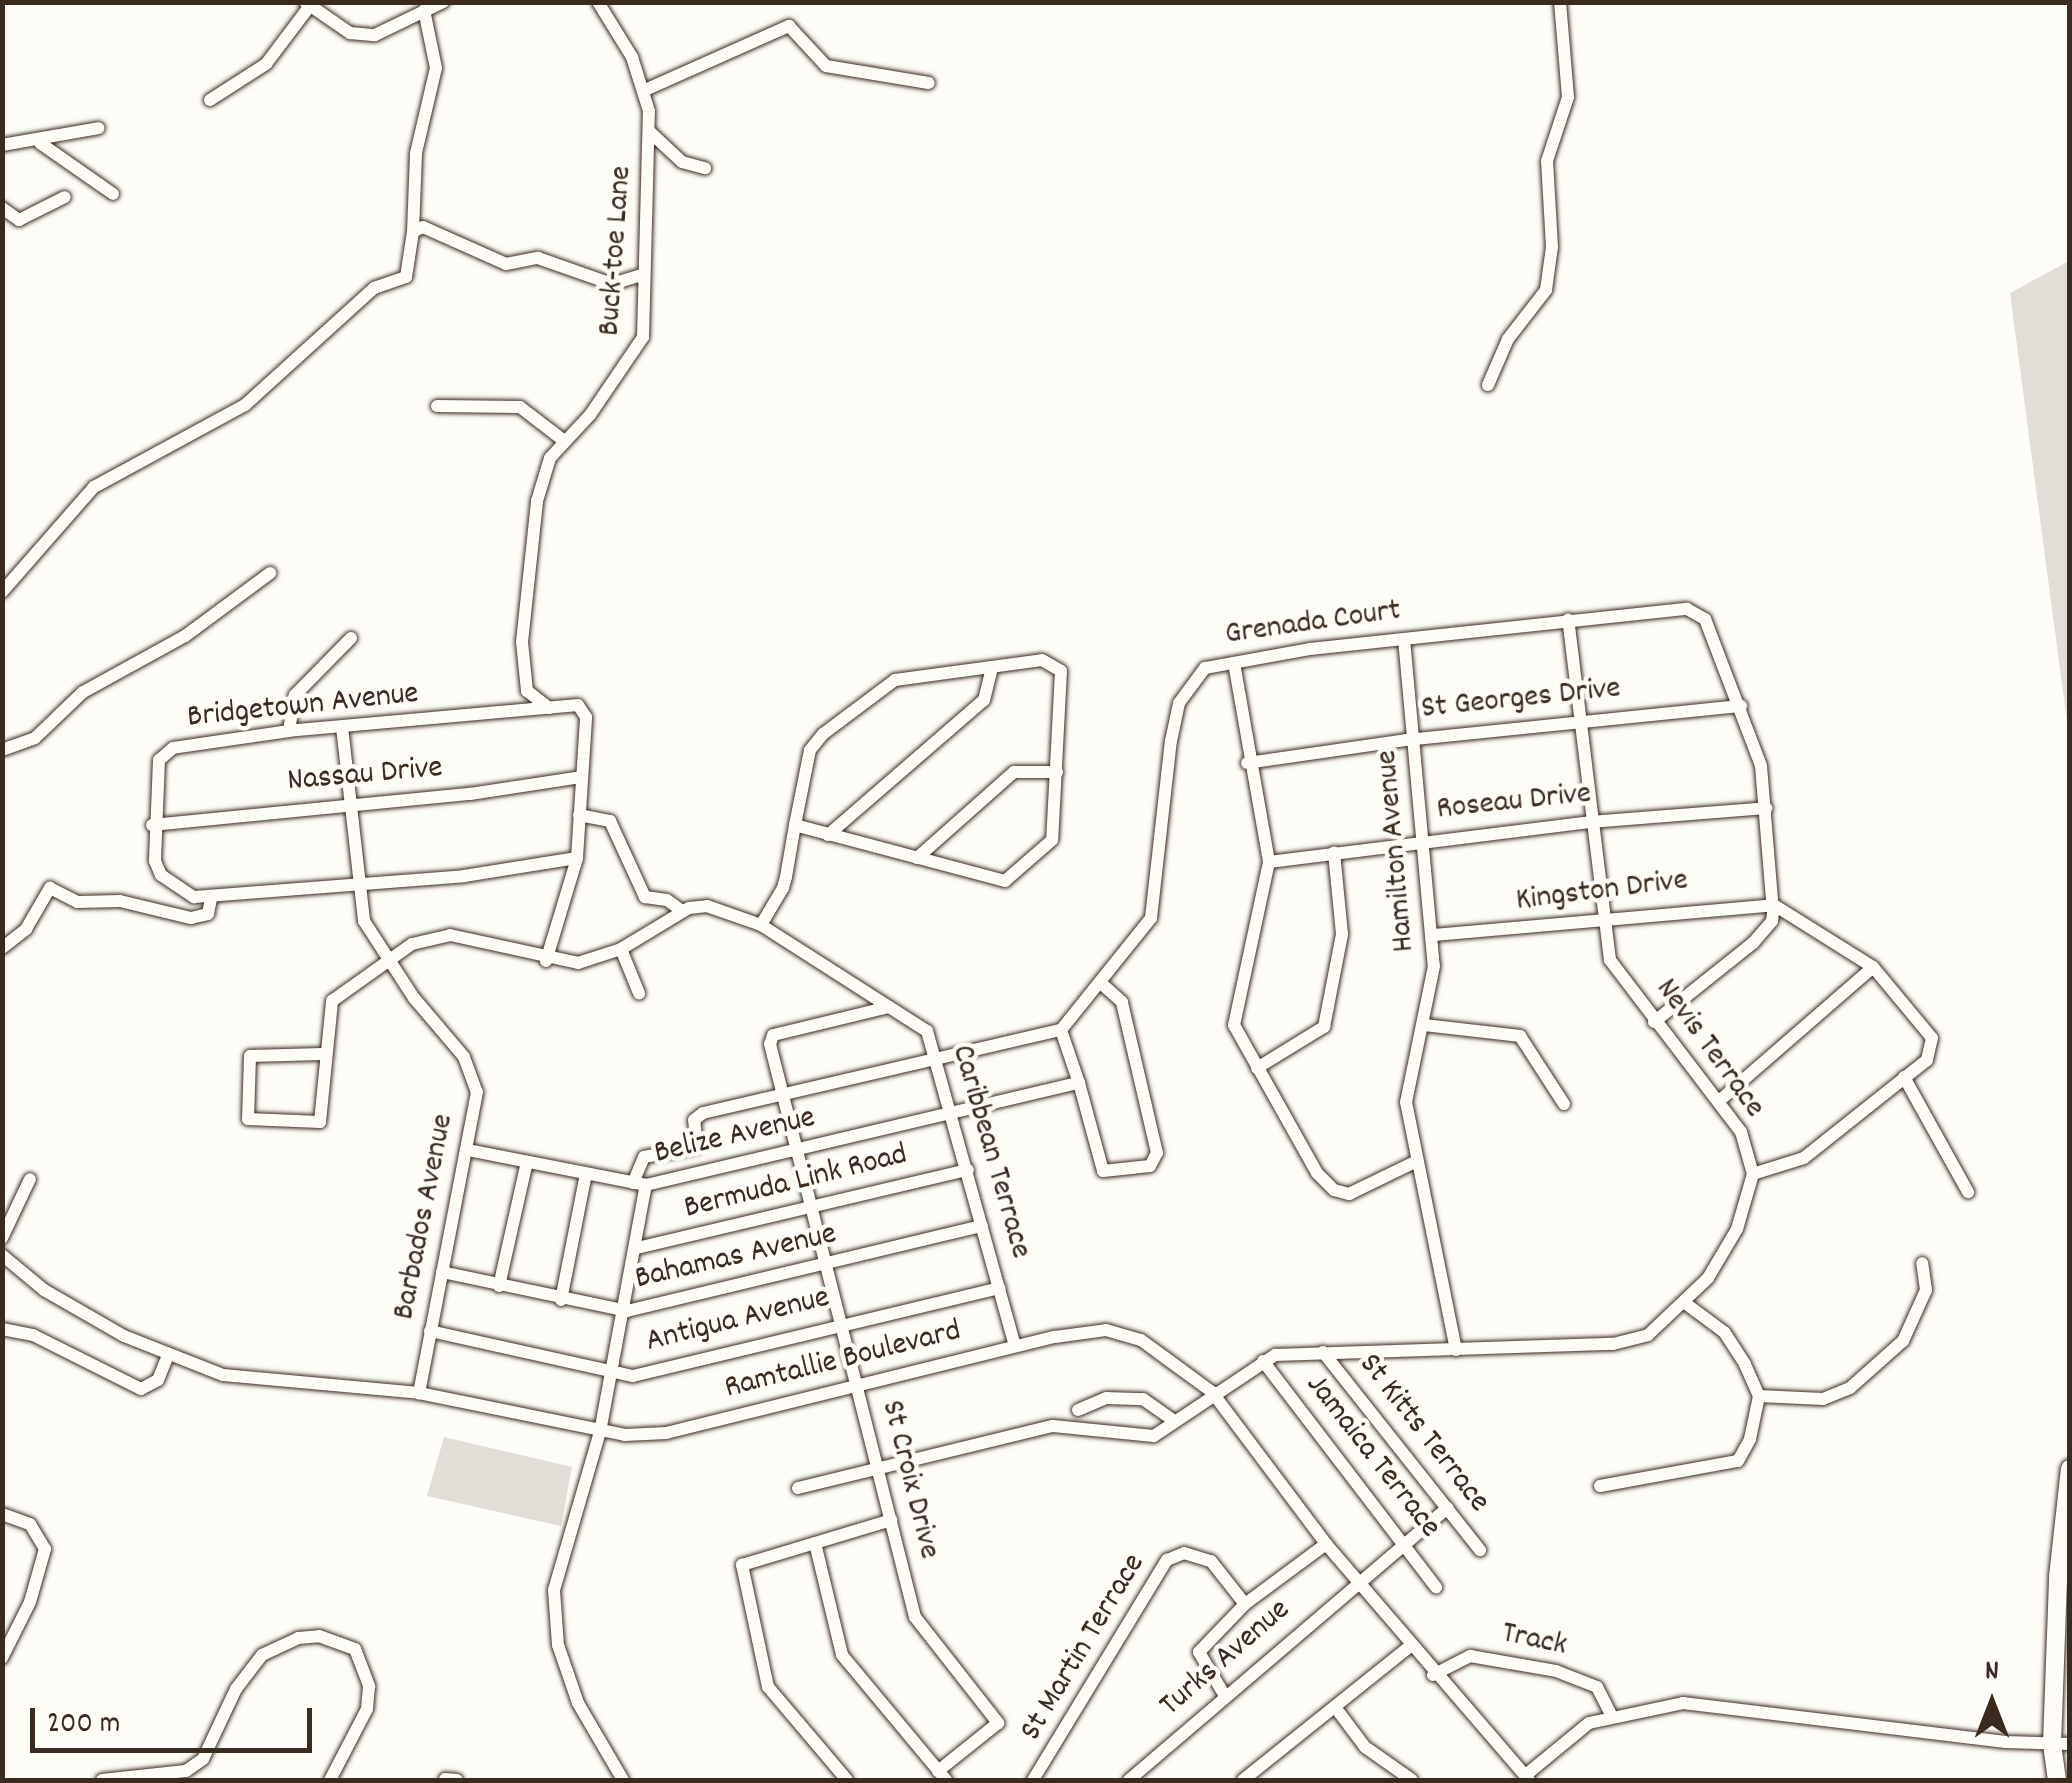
<!DOCTYPE html>
<style>
body{margin:0}
#map{position:relative;width:2072px;height:1783px;overflow:hidden;background:#fdfcf7;font-family:Dekko,sans-serif}
div>[style]{position:absolute}
[style*='--x']{left:calc(var(--x)*1px);top:calc(var(--y)*1px);width:calc(var(--w)*1px);rotate:calc(var(--a)*1deg)}
.green>*{inset:0;background:#e1ded7}
.roads{filter:drop-shadow(0 0 2px #3b2a1e) drop-shadow(0 0 2px #3b2a1e)}
.minor>*{height:12px;margin:-6px;padding:0 6px;transform-origin:6px;border-radius:6px;background:#fdfcf7}
.highway>*{height:18px;margin:-9px;padding:0 9px;transform-origin:9px;border-radius:9px;background:#fdfcf7}
span{translate:-50% -50%;white-space:nowrap;text-align:center;line-height:1.15;-webkit-text-stroke:9px #fdfcf7;paint-order:stroke}
.street-label{font-size:32px;color:#3b2a1e}
.frame{position:absolute;inset:0;border:5px solid #3b2a1e;pointer-events:none}
.north{position:absolute;left:1942px;top:1653px;width:100px;height:100px;-webkit-text-stroke:8px #fdfcf7;paint-order:stroke;rotate:0deg;font-size:28px;font-weight:700;line-height:40px;text-align:center;color:#3b2a1e}
.north::after{content:'';display:block;margin:auto;width:35px;height:45px;background:#3b2a1e;clip-path:polygon(50% 0,100% 100%,50% 72%,0 100%)}
.scale{position:absolute;left:30px;top:1708px;width:282px;height:45px;box-sizing:border-box;border:5px solid #3b2a1e;border-top:0;padding-left:12px;font-size:30px;line-height:35px;white-space:nowrap;color:#3b2a1e;-webkit-text-stroke:8px #fdfcf7;paint-order:stroke}
</style>
<div id="map">
<div class="green">
<div style="clip-path:polygon(2069px 261px,2069px 737px,2010px 293px)"></div>
<div style="clip-path:polygon(444px 1437px,572px 1467px,561px 1526px,427px 1496px)"></div>
</div>
<div class="roads">
<div class="minor">
<div style="--x:305;--y:2;--w:55;--a:34.6"></div>
<div style="--x:350;--y:33;--w:25;--a:5"></div>
<div style="--x:375;--y:35;--w:76;--a:-25.9"></div>
<div style="--x:645;--y:90;--w:158;--a:-24"></div>
<div style="--x:789;--y:26;--w:54;--a:47.2"></div>
<div style="--x:826;--y:66;--w:104;--a:9.4"></div>
<div style="--x:210;--y:100;--w:67;--a:-32.7"></div>
<div style="--x:266;--y:64;--w:71;--a:-53"></div>
<div style="--x:651;--y:133;--w:42;--a:43.1"></div>
<div style="--x:682;--y:162;--w:24;--a:15"></div>
<div style="--x:40;--y:143;--w:89;--a:34.9"></div>
<div style="--x:2;--y:145;--w:98;--a:-9.9"></div>
<div style="--x:2;--y:208;--w:21;--a:35"></div>
<div style="--x:19;--y:220;--w:51;--a:-26.6"></div>
<div style="--x:413;--y:232;--w:79;--a:-87.8"></div>
<div style="--x:416;--y:153;--w:87;--a:-76.8"></div>
<div style="--x:436;--y:68;--w:59;--a:-101.7"></div>
<div style="--x:1488;--y:385;--w:50;--a:-66.5"></div>
<div style="--x:1508;--y:339;--w:62;--a:-52.2"></div>
<div style="--x:1546;--y:290;--w:43;--a:-82.1"></div>
<div style="--x:1552;--y:247;--w:86;--a:-93.3"></div>
<div style="--x:1547;--y:161;--w:67;--a:-71.8"></div>
<div style="--x:1568;--y:97;--w:95;--a:-94.8"></div>
<div style="--x:437;--y:406;--w:83;--a:0.7"></div>
<div style="--x:520;--y:407;--w:54;--a:37.5"></div>
<div style="--x:2;--y:592;--w:140;--a:-48.8"></div>
<div style="--x:94;--y:487;--w:172;--a:-28.5"></div>
<div style="--x:245;--y:405;--w:174;--a:-42.2"></div>
<div style="--x:374;--y:288;--w:34;--a:-19"></div>
<div style="--x:406;--y:277;--w:46;--a:-81.2"></div>
<div style="--x:413;--y:232;--w:11;--a:-27"></div>
<div style="--x:423;--y:227;--w:91;--a:24"></div>
<div style="--x:506;--y:264;--w:33;--a:-11"></div>
<div style="--x:538;--y:258;--w:78;--a:19.4"></div>
<div style="--x:612;--y:284;--w:30;--a:-17"></div>
<div style="--x:1404;--y:639;--w:328;--a:84.8"></div>
<div style="--x:1434;--y:966;--w:139;--a:101.6"></div>
<div style="--x:1406;--y:1102;--w:253;--a:78.6"></div>
<div style="--x:1234;--y:663;--w:202;--a:80"></div>
<div style="--x:1269;--y:862;--w:167;--a:102.1"></div>
<div style="--x:1234;--y:1025;--w:170;--a:60.7"></div>
<div style="--x:1317;--y:1173;--w:24;--a:45"></div>
<div style="--x:1334;--y:1190;--w:16;--a:15"></div>
<div style="--x:1349;--y:1194;--w:73;--a:-25.9"></div>
<div style="--x:549;--y:708;--w:28;--a:-142"></div>
<div style="--x:527;--y:691;--w:49;--a:-95.8"></div>
<div style="--x:522;--y:642;--w:142;--a:-83.9"></div>
<div style="--x:537;--y:501;--w:45;--a:-73.2"></div>
<div style="--x:550;--y:458;--w:59;--a:-47.1"></div>
<div style="--x:590;--y:415;--w:94;--a:-55.8"></div>
<div style="--x:643;--y:337;--w:226;--a:-88.5"></div>
<div style="--x:649;--y:111;--w:57;--a:-107.5"></div>
<div style="--x:632;--y:57;--w:65;--a:-121.7"></div>
<div style="--x:342;--y:727;--w:195;--a:83.5"></div>
<div style="--x:364;--y:921;--w:92;--a:57"></div>
<div style="--x:414;--y:998;--w:77;--a:49.7"></div>
<div style="--x:464;--y:1057;--w:37;--a:70"></div>
<div style="--x:477;--y:1092;--w:307;--a:100.9"></div>
<div style="--x:289;--y:731;--w:36;--a:-81"></div>
<div style="--x:295;--y:695;--w:80;--a:-45.5"></div>
<div style="--x:2;--y:750;--w:35;--a:-20"></div>
<div style="--x:35;--y:738;--w:66;--a:-43.8"></div>
<div style="--x:83;--y:692;--w:116;--a:-28.8"></div>
<div style="--x:185;--y:636;--w:106;--a:-36.5"></div>
<div style="--x:1247;--y:763;--w:161;--a:-8.2"></div>
<div style="--x:1406;--y:740;--w:337;--a:-5.8"></div>
<div style="--x:579;--y:815;--w:32;--a:11"></div>
<div style="--x:610;--y:821;--w:84;--a:65.3"></div>
<div style="--x:645;--y:897;--w:22;--a:8"></div>
<div style="--x:667;--y:900;--w:19;--a:36"></div>
<div style="--x:152;--y:825;--w:320;--a:-5.6"></div>
<div style="--x:470;--y:794;--w:112;--a:-8.7"></div>
<div style="--x:828;--y:835;--w:206;--a:-40.9"></div>
<div style="--x:984;--y:700;--w:34;--a:-76"></div>
<div style="--x:917;--y:858;--w:130;--a:-41.6"></div>
<div style="--x:1014;--y:772;--w:43;--a:0"></div>
<div style="--x:1269;--y:862;--w:323;--a:-7.1"></div>
<div style="--x:1590;--y:822;--w:177;--a:-4.5"></div>
<div style="--x:761;--y:925;--w:43;--a:-59.3"></div>
<div style="--x:783;--y:888;--w:11;--a:-75"></div>
<div style="--x:786;--y:877;--w:53;--a:-80.2"></div>
<div style="--x:795;--y:825;--w:76;--a:-78.7"></div>
<div style="--x:810;--y:750;--w:21;--a:-51"></div>
<div style="--x:823;--y:734;--w:90;--a:-36.9"></div>
<div style="--x:895;--y:680;--w:148;--a:-7.7"></div>
<div style="--x:1042;--y:660;--w:22;--a:30"></div>
<div style="--x:1061;--y:671;--w:169;--a:93"></div>
<div style="--x:1052;--y:840;--w:62;--a:138.9"></div>
<div style="--x:1005;--y:881;--w:217;--a:-165.1"></div>
<div style="--x:1434;--y:935;--w:341;--a:-5"></div>
<div style="--x:2;--y:948;--w:31;--a:-38"></div>
<div style="--x:26;--y:929;--w:48;--a:-59.7"></div>
<div style="--x:50;--y:888;--w:31;--a:27"></div>
<div style="--x:78;--y:902;--w:42;--a:-1.4"></div>
<div style="--x:120;--y:901;--w:73;--a:13.5"></div>
<div style="--x:191;--y:918;--w:17;--a:-13"></div>
<div style="--x:208;--y:914;--w:16;--a:-79"></div>
<div style="--x:621;--y:949;--w:48;--a:67.8"></div>
<div style="--x:546;--y:961;--w:108;--a:-73.2"></div>
<div style="--x:577;--y:858;--w:141;--a:-86.3"></div>
<div style="--x:586;--y:717;--w:14;--a:-124"></div>
<div style="--x:578;--y:705;--w:290;--a:174.9"></div>
<div style="--x:289;--y:731;--w:117;--a:171.7"></div>
<div style="--x:173;--y:748;--w:18;--a:139"></div>
<div style="--x:159;--y:760;--w:101;--a:92.3"></div>
<div style="--x:155;--y:861;--w:15;--a:67"></div>
<div style="--x:161;--y:875;--w:40;--a:34"></div>
<div style="--x:194;--y:897;--w:271;--a:-4.4"></div>
<div style="--x:464;--y:876;--w:114;--a:-9.1"></div>
<div style="--x:889;--y:1007;--w:119;--a:166.4"></div>
<div style="--x:773;--y:1035;--w:9;--a:108"></div>
<div style="--x:770;--y:1044;--w:591;--a:75.8"></div>
<div style="--x:915;--y:1617;--w:135;--a:51.9"></div>
<div style="--x:998;--y:1723;--w:77;--a:141.3"></div>
<div style="--x:1654;--y:1022;--w:127;--a:-38.6"></div>
<div style="--x:1753;--y:943;--w:29;--a:-49"></div>
<div style="--x:1772;--y:921;--w:16;--a:-83"></div>
<div style="--x:1774;--y:905;--w:117;--a:32.1"></div>
<div style="--x:1873;--y:967;--w:92;--a:50.3"></div>
<div style="--x:1932;--y:1038;--w:23;--a:103"></div>
<div style="--x:1927;--y:1060;--w:157;--a:141.5"></div>
<div style="--x:1804;--y:1158;--w:53;--a:162.6"></div>
<div style="--x:1424;--y:1025;--w:97;--a:6.5"></div>
<div style="--x:1520;--y:1036;--w:81;--a:57.1"></div>
<div style="--x:1061;--y:1030;--w:56;--a:71.2"></div>
<div style="--x:322;--y:1054;--w:72;--a:178.4"></div>
<div style="--x:250;--y:1056;--w:63;--a:91.8"></div>
<div style="--x:248;--y:1119;--w:72;--a:2.4"></div>
<div style="--x:320;--y:1122;--w:122;--a:-84.3"></div>
<div style="--x:332;--y:1001;--w:98;--a:-35.5"></div>
<div style="--x:412;--y:944;--w:39;--a:-13"></div>
<div style="--x:450;--y:935;--w:131;--a:12.3"></div>
<div style="--x:578;--y:963;--w:45;--a:-18"></div>
<div style="--x:621;--y:949;--w:79;--a:-31.1"></div>
<div style="--x:689;--y:908;--w:18;--a:-6"></div>
<div style="--x:707;--y:906;--w:57;--a:19.4"></div>
<div style="--x:761;--y:925;--w:197;--a:32.6"></div>
<div style="--x:927;--y:1031;--w:327;--a:74.4"></div>
<div style="--x:1257;--y:1068;--w:79;--a:-31.5"></div>
<div style="--x:1324;--y:1027;--w:95;--a:-79"></div>
<div style="--x:1342;--y:934;--w:82;--a:-95.6"></div>
<div style="--x:1904;--y:1077;--w:132;--a:60.9"></div>
<div style="--x:1719;--y:1101;--w:204;--a:-41"></div>
<div style="--x:468;--y:1150;--w:181;--a:11.1"></div>
<div style="--x:646;--y:1185;--w:445;--a:-13.3"></div>
<div style="--x:1079;--y:1083;--w:91;--a:74.7"></div>
<div style="--x:1103;--y:1171;--w:47;--a:-6.1"></div>
<div style="--x:1150;--y:1166;--w:15;--a:-62"></div>
<div style="--x:1157;--y:1153;--w:155;--a:-103.1"></div>
<div style="--x:1122;--y:1002;--w:28;--a:-138"></div>
<div style="--x:633;--y:1183;--w:28;--a:-67"></div>
<div style="--x:644;--y:1157;--w:54;--a:-10.7"></div>
<div style="--x:697;--y:1147;--w:27;--a:-96"></div>
<div style="--x:694;--y:1120;--w:11;--a:-38"></div>
<div style="--x:703;--y:1113;--w:367;--a:-13.1"></div>
<div style="--x:1061;--y:1030;--w:144;--a:-51.2"></div>
<div style="--x:1151;--y:918;--w:178;--a:-83.6"></div>
<div style="--x:1171;--y:741;--w:39;--a:-78"></div>
<div style="--x:1179;--y:703;--w:44;--a:-53.4"></div>
<div style="--x:1205;--y:668;--w:107;--a:-10.3"></div>
<div style="--x:1310;--y:649;--w:379;--a:-6.1"></div>
<div style="--x:1687;--y:609;--w:21;--a:29"></div>
<div style="--x:1705;--y:619;--w:157;--a:69.1"></div>
<div style="--x:1761;--y:766;--w:135;--a:85.3"></div>
<div style="--x:2;--y:1238;--w:65;--a:-64.6"></div>
<div style="--x:637;--y:1248;--w:340;--a:-13.3"></div>
<div style="--x:2;--y:1255;--w:55;--a:39.8"></div>
<div style="--x:44;--y:1290;--w:92;--a:29.9"></div>
<div style="--x:124;--y:1336;--w:106;--a:21.5"></div>
<div style="--x:223;--y:1375;--w:197;--a:5.2"></div>
<div style="--x:419;--y:1393;--w:210;--a:11.5"></div>
<div style="--x:625;--y:1435;--w:41;--a:-2.8"></div>
<div style="--x:666;--y:1433;--w:401;--a:-13.9"></div>
<div style="--x:1055;--y:1337;--w:51;--a:-7.8"></div>
<div style="--x:1106;--y:1330;--w:36;--a:16"></div>
<div style="--x:1141;--y:1340;--w:88;--a:36.2"></div>
<div style="--x:1212;--y:1392;--w:190;--a:53.1"></div>
<div style="--x:1326;--y:1544;--w:311;--a:49.3"></div>
<div style="--x:442;--y:1272;--w:189;--a:11.9"></div>
<div style="--x:627;--y:1311;--w:365;--a:-13.5"></div>
<div style="--x:499;--y:1286;--w:127;--a:-77.3"></div>
<div style="--x:561;--y:1300;--w:128;--a:-78.8"></div>
<div style="--x:2;--y:1329;--w:32;--a:11"></div>
<div style="--x:33;--y:1335;--w:121;--a:26.6"></div>
<div style="--x:141;--y:1389;--w:19;--a:-28"></div>
<div style="--x:158;--y:1380;--w:24;--a:-68"></div>
<div style="--x:430;--y:1331;--w:208;--a:12.5"></div>
<div style="--x:633;--y:1376;--w:377;--a:-13.5"></div>
<div style="--x:1323;--y:1352;--w:253;--a:51.6"></div>
<div style="--x:1263;--y:1361;--w:285;--a:52.6"></div>
<div style="--x:1759;--y:1396;--w:64;--a:2.7"></div>
<div style="--x:1823;--y:1399;--w:29;--a:-22"></div>
<div style="--x:1850;--y:1388;--w:71;--a:-41.6"></div>
<div style="--x:1903;--y:1341;--w:56;--a:-65.7"></div>
<div style="--x:1926;--y:1290;--w:27;--a:-98"></div>
<div style="--x:1078;--y:1410;--w:30;--a:-23"></div>
<div style="--x:1106;--y:1398;--w:37;--a:2"></div>
<div style="--x:1143;--y:1399;--w:38;--a:35"></div>
<div style="--x:1600;--y:1486;--w:140;--a:-10.3"></div>
<div style="--x:1738;--y:1461;--w:25;--a:-61"></div>
<div style="--x:1750;--y:1439;--w:44;--a:-78.2"></div>
<div style="--x:1759;--y:1396;--w:35;--a:-114"></div>
<div style="--x:1745;--y:1364;--w:38;--a:-123"></div>
<div style="--x:1724;--y:1332;--w:49;--a:-143.4"></div>
<div style="--x:798;--y:1488;--w:262;--a:-13.7"></div>
<div style="--x:1053;--y:1426;--w:101;--a:5.7"></div>
<div style="--x:1154;--y:1436;--w:146;--a:-33.8"></div>
<div style="--x:1275;--y:1355;--w:338;--a:-1.9"></div>
<div style="--x:1613;--y:1344;--w:36;--a:-14"></div>
<div style="--x:1648;--y:1335;--w:83;--a:-43.5"></div>
<div style="--x:1708;--y:1278;--w:57;--a:-59.4"></div>
<div style="--x:1737;--y:1229;--w:57;--a:-73.8"></div>
<div style="--x:1753;--y:1174;--w:44;--a:-105.9"></div>
<div style="--x:1741;--y:1132;--w:216;--a:-127.3"></div>
<div style="--x:1610;--y:960;--w:343;--a:-97"></div>
<div style="--x:2;--y:1514;--w:30;--a:20"></div>
<div style="--x:30;--y:1524;--w:29;--a:59"></div>
<div style="--x:45;--y:1549;--w:55;--a:105.8"></div>
<div style="--x:30;--y:1602;--w:63;--a:116.6"></div>
<div style="--x:815;--y:1543;--w:115;--a:76.4"></div>
<div style="--x:842;--y:1655;--w:163;--a:50.2"></div>
<div style="--x:1433;--y:1675;--w:42;--a:-27.2"></div>
<div style="--x:1470;--y:1656;--w:87;--a:9.9"></div>
<div style="--x:1556;--y:1671;--w:44;--a:21.3"></div>
<div style="--x:1597;--y:1687;--w:30;--a:63"></div>
<div style="--x:1225;--y:1696;--w:51;--a:-120.6"></div>
<div style="--x:1199;--y:1652;--w:66;--a:-46.2"></div>
<div style="--x:1335;--y:1707;--w:50;--a:53.1"></div>
<div style="--x:1365;--y:1747;--w:57;--a:35.1"></div>
<div style="--x:1527;--y:1774;--w:80;--a:-39.4"></div>
<div style="--x:1589;--y:1723;--w:96;--a:-12"></div>
<div style="--x:1683;--y:1703;--w:325;--a:6.9"></div>
<div style="--x:2006;--y:1742;--w:64;--a:1.8"></div>
<div style="--x:445;--y:1779;--w:12;--a:5"></div>
<div style="--x:102;--y:1780;--w:84;--a:-6.1"></div>
<div style="--x:186;--y:1771;--w:21;--a:-35"></div>
<div style="--x:203;--y:1759;--w:77;--a:-64.8"></div>
<div style="--x:236;--y:1689;--w:43;--a:-52.6"></div>
<div style="--x:262;--y:1655;--w:40;--a:-25"></div>
<div style="--x:298;--y:1638;--w:21;--a:-5"></div>
<div style="--x:319;--y:1636;--w:38;--a:20"></div>
<div style="--x:355;--y:1649;--w:40;--a:69"></div>
<div style="--x:369;--y:1686;--w:23;--a:95"></div>
<div style="--x:367;--y:1709;--w:80;--a:117.5"></div>
<div style="--x:623;--y:1780;--w:89;--a:-120.3"></div>
<div style="--x:578;--y:1703;--w:61;--a:-109"></div>
<div style="--x:558;--y:1645;--w:55;--a:-94.2"></div>
<div style="--x:554;--y:1590;--w:165;--a:-73.8"></div>
<div style="--x:600;--y:1432;--w:251;--a:-79.5"></div>
<div style="--x:847;--y:1780;--w:122;--a:-130.3"></div>
<div style="--x:768;--y:1687;--w:125;--a:-102"></div>
<div style="--x:742;--y:1565;--w:156;--a:-16.8"></div>
<div style="--x:1033;--y:1780;--w:258;--a:-58.7"></div>
<div style="--x:1167;--y:1560;--w:18;--a:-22"></div>
<div style="--x:1184;--y:1553;--w:28;--a:17"></div>
<div style="--x:1211;--y:1561;--w:55;--a:51.7"></div>
<div style="--x:1245;--y:1604;--w:101;--a:-36.5"></div>
<div style="--x:1129;--y:1780;--w:419;--a:-40.5"></div>
<div style="--x:1243;--y:1780;--w:214;--a:-38.7"></div>
</div>
<div class="highway">
<div style="--x:2057;--y:1780;--w:36;--a:-98"></div>
<div style="--x:2052;--y:1744;--w:167;--a:-87.9"></div>
<div style="--x:2058;--y:1577;--w:109;--a:-83.7"></div>
</div>
</div>
<div class="street-label">
<span style="left:617px;top:251px;rotate:-86deg">Buck-toe Lane</span>
<span style="left:1313px;top:624px;rotate:-8deg">Grenada Court</span>
<span style="left:1521px;top:700px;rotate:-6deg">St Georges Drive</span>
<span style="left:303px;top:707px;rotate:-6deg">Bridgetown Avenue</span>
<span style="left:365px;top:776px;rotate:-5deg">Nassau Drive</span>
<span style="left:1514px;top:803px;rotate:-6deg">Roseau Drive</span>
<span style="left:1397px;top:851px;rotate:-95deg">Hamilton Avenue</span>
<span style="left:1602px;top:892px;rotate:-7deg">Kingston Drive</span>
<span style="left:1709px;top:1049px;rotate:54deg">Nevis Terrace</span>
<span style="left:735px;top:1137px;rotate:-13deg">Belize Avenue</span>
<span style="left:990px;top:1152px;rotate:74deg">Caribbean Terrace</span>
<span style="left:796px;top:1183px;rotate:-14deg">Bermuda Link Road</span>
<span style="left:425px;top:1217px;rotate:-79deg">Barbados Avenue</span>
<span style="left:736px;top:1258px;rotate:-13deg">Bahamas Avenue</span>
<span style="left:738px;top:1321px;rotate:-14deg">Antigua Avenue</span>
<span style="left:843px;top:1361px;rotate:-14deg">Ramtallie Boulevard</span>
<span style="left:1423px;top:1434px;rotate:52deg">St Kitts Terrace</span>
<span style="left:1372px;top:1457px;rotate:52deg">Jamaica Terrace</span>
<span style="left:909px;top:1480px;rotate:76deg">St Croix Drive</span>
<span style="left:1534px;top:1641px;rotate:12deg">Track</span>
<span style="left:1084px;top:1648px;rotate:-59deg">St Martin Terrace</span>
<span style="left:1226px;top:1659px;rotate:-41deg">Turks Avenue</span>
</div>
<div class="frame"></div>
<div class="north">N</div>
<div class="scale">200 m</div>
</div>
